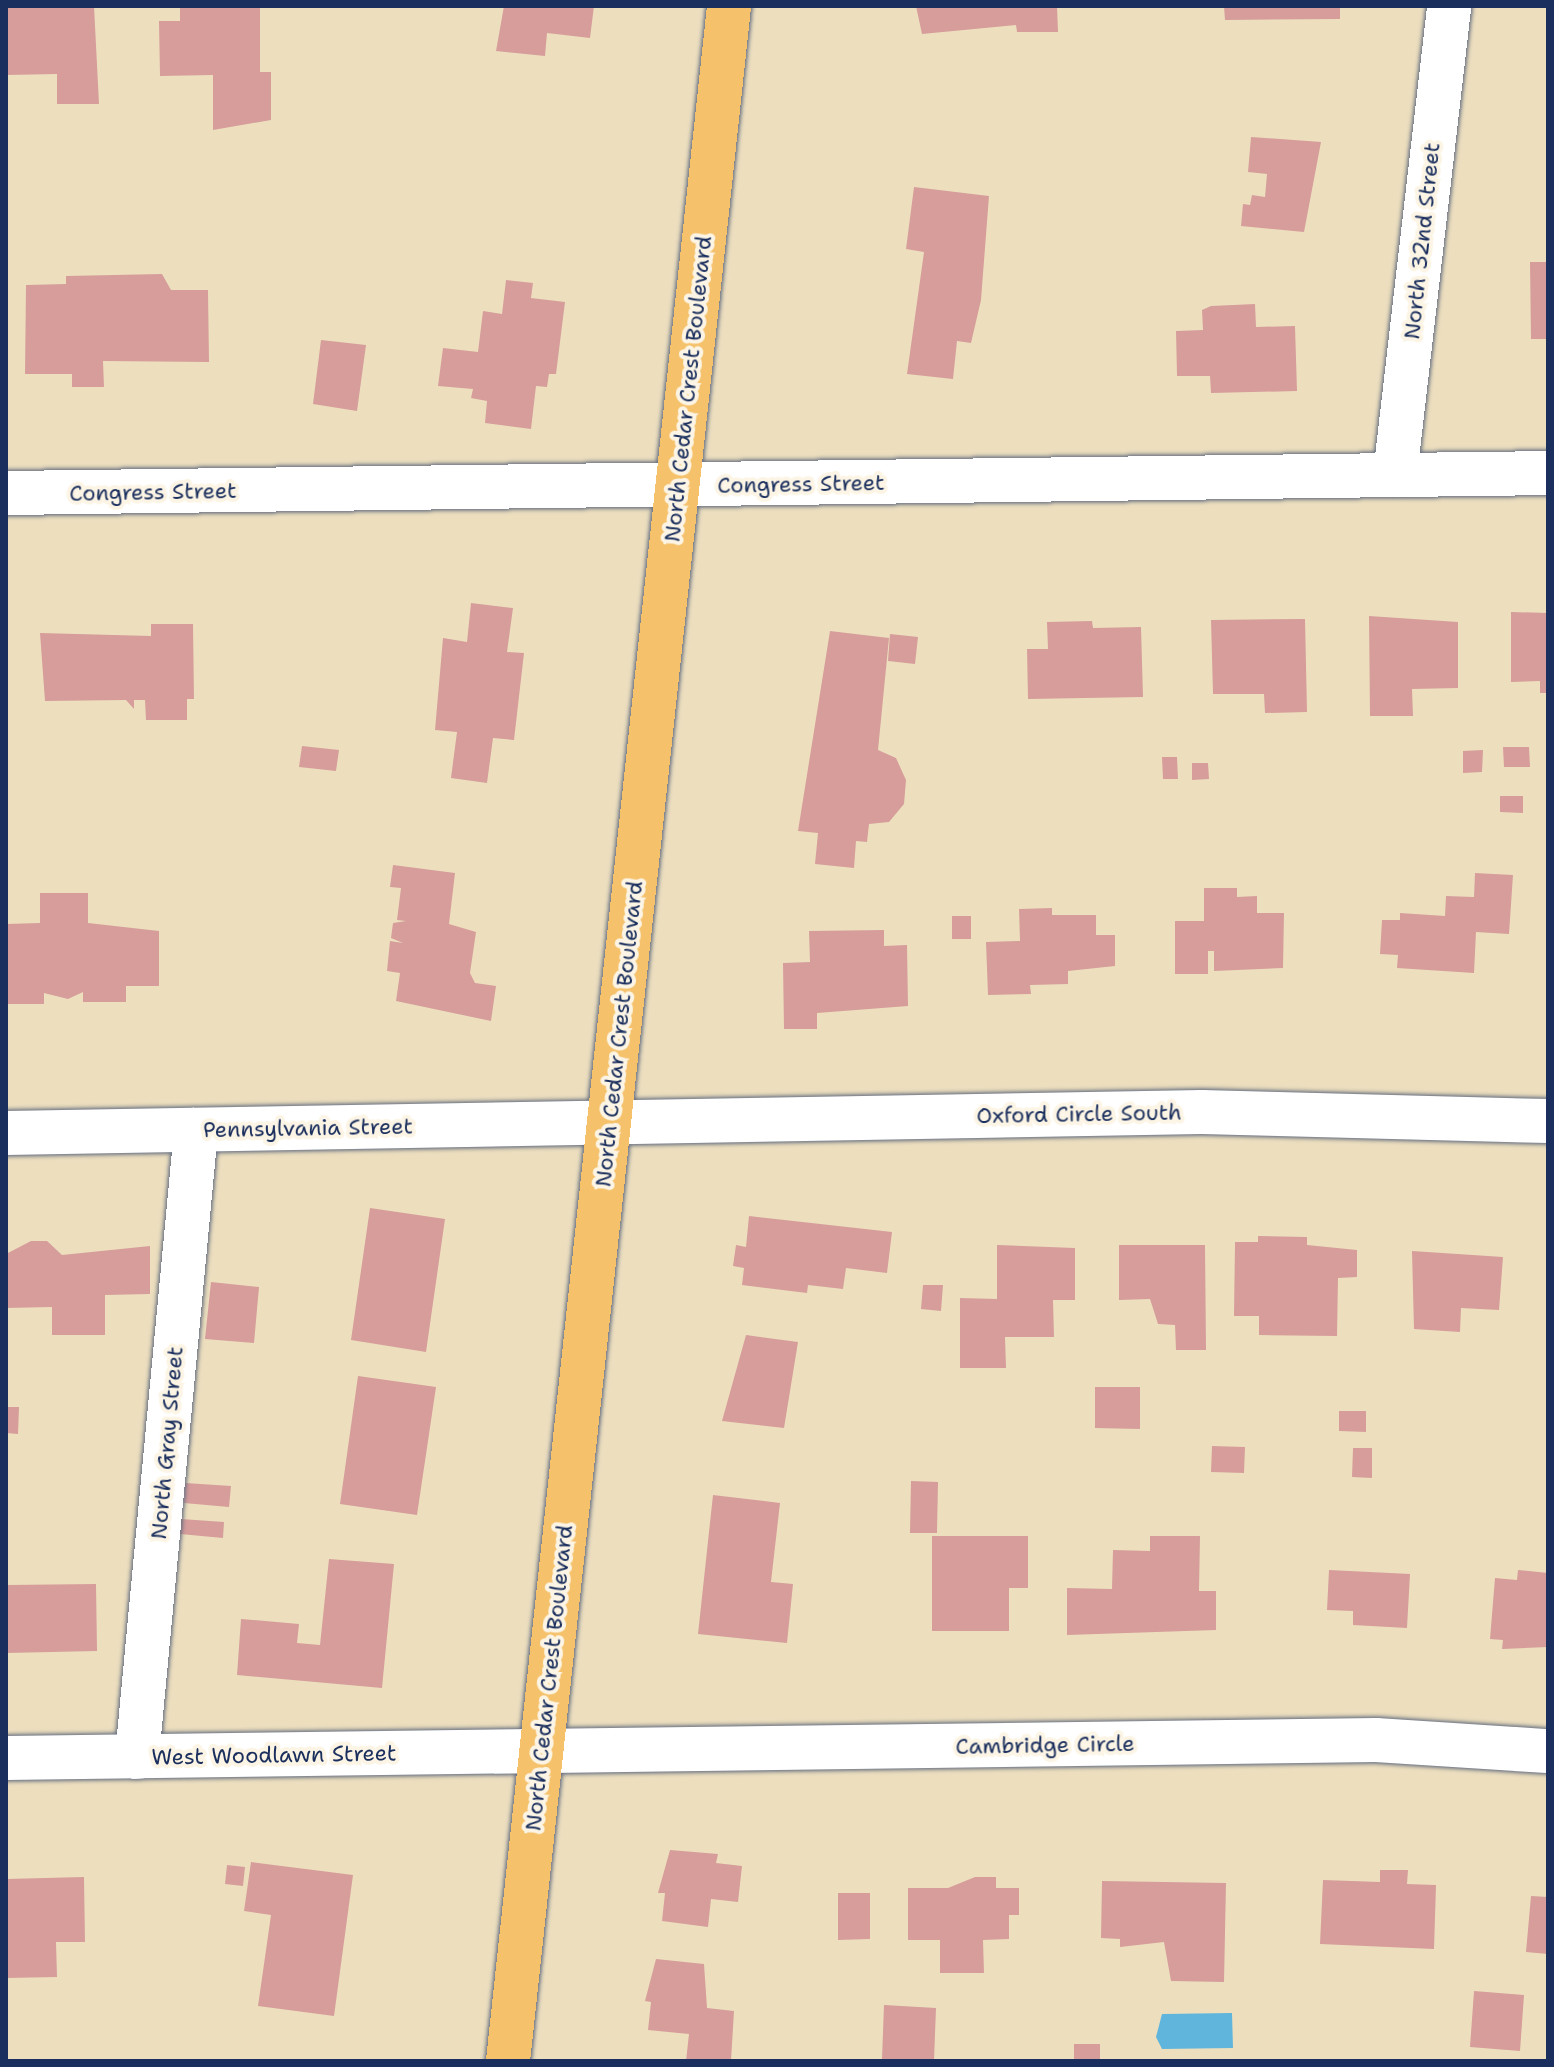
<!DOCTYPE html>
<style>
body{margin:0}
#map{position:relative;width:1554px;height:2067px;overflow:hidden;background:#eddfbe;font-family:"Shantell Sans",sans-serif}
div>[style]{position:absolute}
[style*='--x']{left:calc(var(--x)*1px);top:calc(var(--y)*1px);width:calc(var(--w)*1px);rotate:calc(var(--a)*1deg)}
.water>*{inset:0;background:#60b5dc}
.building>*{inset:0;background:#d69d9b}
.roads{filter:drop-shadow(0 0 2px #646d80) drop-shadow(0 0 2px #646d80)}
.minor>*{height:44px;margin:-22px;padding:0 22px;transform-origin:22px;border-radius:22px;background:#fff}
.major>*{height:44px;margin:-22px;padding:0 22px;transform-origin:22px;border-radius:22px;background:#f5c16b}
span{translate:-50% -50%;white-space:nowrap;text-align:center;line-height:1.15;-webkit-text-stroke:8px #fcf5e5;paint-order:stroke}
.street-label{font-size:22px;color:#1b2f5e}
.frame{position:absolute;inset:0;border:8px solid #1b2f5e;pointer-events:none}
</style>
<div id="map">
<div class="water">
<div style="clip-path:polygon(1232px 2013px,1233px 2048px,1162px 2049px,1156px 2037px,1162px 2014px)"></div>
</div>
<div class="building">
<div style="clip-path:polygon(6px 6px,94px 6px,99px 104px,57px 104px,57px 74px,6px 75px)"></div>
<div style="clip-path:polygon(180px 6px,260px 6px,260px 72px,271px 72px,271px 120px,213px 130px,213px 75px,160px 76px,159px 21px,180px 21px)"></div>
<div style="clip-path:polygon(504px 6px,594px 6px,590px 38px,547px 33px,545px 56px,496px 51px)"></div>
<div style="clip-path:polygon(916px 6px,1057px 6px,1058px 32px,1017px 32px,1016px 25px,922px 34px)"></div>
<div style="clip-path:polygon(1224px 6px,1340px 6px,1340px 19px,1225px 20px)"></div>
<div style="clip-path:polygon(1251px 137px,1321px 142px,1304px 232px,1241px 226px,1243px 204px,1250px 205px,1252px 195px,1265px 197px,1267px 174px,1248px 172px)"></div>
<div style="clip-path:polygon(914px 187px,989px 196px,981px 300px,971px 343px,957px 341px,953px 379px,907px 374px,924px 252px,906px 249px)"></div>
<div style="clip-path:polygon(1530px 262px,1548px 262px,1548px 339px,1531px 339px)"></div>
<div style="clip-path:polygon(162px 274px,171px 290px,208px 290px,209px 362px,103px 361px,104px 387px,72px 387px,72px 374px,25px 374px,26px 285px,66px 284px,66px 276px)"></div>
<div style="clip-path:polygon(506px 280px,533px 283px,531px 298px,565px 302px,556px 374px,549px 374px,547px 387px,536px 386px,531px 429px,485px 423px,487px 401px,471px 398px,473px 389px,438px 386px,443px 348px,478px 352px,483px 311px,502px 314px)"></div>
<div style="clip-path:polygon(1255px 304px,1256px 327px,1295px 326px,1297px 391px,1211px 393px,1210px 376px,1177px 376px,1176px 331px,1203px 330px,1202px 310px,1211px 306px)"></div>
<div style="clip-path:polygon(321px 340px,366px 345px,357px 411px,313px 404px)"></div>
<div style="clip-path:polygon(471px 603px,513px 608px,507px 652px,524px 653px,514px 740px,493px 738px,487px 783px,451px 778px,457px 732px,435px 730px,443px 638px,467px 642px)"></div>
<div style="clip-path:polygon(1511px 612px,1548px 613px,1548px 693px,1540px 693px,1540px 681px,1511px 682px)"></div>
<div style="clip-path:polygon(1369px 616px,1458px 622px,1458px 688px,1412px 689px,1413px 716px,1370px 716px)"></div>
<div style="clip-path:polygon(1305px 619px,1307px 712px,1265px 713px,1264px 694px,1213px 694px,1211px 620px)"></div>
<div style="clip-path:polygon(1092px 621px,1093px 628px,1141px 627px,1143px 697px,1028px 699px,1027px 649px,1048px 649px,1047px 622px)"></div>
<div style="clip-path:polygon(151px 624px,193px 624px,194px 699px,187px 699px,187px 720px,146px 720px,145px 700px,134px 700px,134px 709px,126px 700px,45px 701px,40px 633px,151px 636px)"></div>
<div style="clip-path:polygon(830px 631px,889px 638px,878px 750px,896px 758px,906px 780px,904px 804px,889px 822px,869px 824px,867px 842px,856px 841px,854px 868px,815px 864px,818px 833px,798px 831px)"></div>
<div style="clip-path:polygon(890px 634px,918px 637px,915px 664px,888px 661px)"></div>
<div style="clip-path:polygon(302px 746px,339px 750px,336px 771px,299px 767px)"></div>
<div style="clip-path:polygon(1503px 747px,1529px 747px,1530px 767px,1504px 767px)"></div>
<div style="clip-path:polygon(1483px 750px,1482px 772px,1463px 773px,1463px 751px)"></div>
<div style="clip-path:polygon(1162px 757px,1177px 757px,1178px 779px,1163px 779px)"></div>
<div style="clip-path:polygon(1192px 763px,1208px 763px,1209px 779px,1192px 780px)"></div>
<div style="clip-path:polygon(1500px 796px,1523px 796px,1523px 813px,1500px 812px)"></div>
<div style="clip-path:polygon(393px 865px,455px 873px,449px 924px,476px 932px,470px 973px,475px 983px,496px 986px,491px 1021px,396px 1001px,400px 973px,387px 971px,390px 941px,403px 943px,391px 938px,393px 923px,406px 921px,397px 920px,401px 888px,390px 887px)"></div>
<div style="clip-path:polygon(1475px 873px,1513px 875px,1509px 934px,1476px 932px,1474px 973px,1397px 968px,1398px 955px,1380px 954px,1382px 920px,1400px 920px,1400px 913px,1445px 916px,1446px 896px,1474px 897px)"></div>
<div style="clip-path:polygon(1204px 888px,1237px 888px,1237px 897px,1257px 896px,1257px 913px,1284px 913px,1283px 968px,1214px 971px,1214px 951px,1208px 951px,1208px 974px,1175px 974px,1175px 921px,1204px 921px)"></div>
<div style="clip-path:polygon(40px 893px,88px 893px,88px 923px,159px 931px,159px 986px,126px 986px,126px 1002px,83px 1002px,83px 992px,68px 999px,44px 993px,44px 1004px,6px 1004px,6px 924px,40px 923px)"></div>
<div style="clip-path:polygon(1052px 908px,1052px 915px,1096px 915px,1096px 935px,1115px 935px,1115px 966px,1068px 971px,1068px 984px,1030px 985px,1031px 994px,988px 995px,986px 942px,1020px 941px,1019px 909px)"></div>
<div style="clip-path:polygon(952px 916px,971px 916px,971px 939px,952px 939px)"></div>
<div style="clip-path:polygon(884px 930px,884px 946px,907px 945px,908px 1006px,817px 1013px,817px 1029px,784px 1029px,783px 963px,810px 962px,809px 931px)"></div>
<div style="clip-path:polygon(370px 1208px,445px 1219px,426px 1352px,351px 1340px)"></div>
<div style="clip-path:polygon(749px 1216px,892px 1232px,887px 1273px,846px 1268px,843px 1289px,808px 1285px,807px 1293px,742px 1285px,744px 1268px,733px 1266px,736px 1245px,746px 1247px)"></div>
<div style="clip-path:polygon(1258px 1236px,1307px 1237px,1307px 1245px,1357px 1250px,1357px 1277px,1338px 1278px,1337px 1336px,1259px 1335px,1259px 1316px,1234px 1316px,1235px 1242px,1258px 1242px)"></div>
<div style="clip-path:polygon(31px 1241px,47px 1241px,62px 1255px,150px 1246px,150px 1294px,105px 1295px,105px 1335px,52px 1335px,52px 1307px,6px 1308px,6px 1254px)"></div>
<div style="clip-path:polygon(997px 1245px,1075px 1248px,1075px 1300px,1053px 1300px,1054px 1337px,1005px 1337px,1006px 1368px,960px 1368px,960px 1298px,997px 1299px)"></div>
<div style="clip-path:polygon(1119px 1245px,1205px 1245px,1206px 1350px,1176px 1350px,1175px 1325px,1158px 1324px,1150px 1299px,1119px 1300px)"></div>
<div style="clip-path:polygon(1412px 1251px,1503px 1257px,1499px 1310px,1461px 1308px,1460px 1332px,1414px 1329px)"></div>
<div style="clip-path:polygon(211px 1282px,259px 1287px,254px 1343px,205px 1339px)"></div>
<div style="clip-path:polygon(923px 1285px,943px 1285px,941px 1311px,921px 1309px)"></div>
<div style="clip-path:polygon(746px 1335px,798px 1342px,784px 1428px,722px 1421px)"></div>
<div style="clip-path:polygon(358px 1376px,436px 1387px,417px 1515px,340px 1504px)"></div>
<div style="clip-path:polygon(1095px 1387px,1140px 1387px,1140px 1429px,1095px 1428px)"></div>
<div style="clip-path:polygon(6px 1407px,19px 1407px,18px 1434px,6px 1433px)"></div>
<div style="clip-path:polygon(1339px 1411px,1366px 1411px,1366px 1432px,1339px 1431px)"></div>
<div style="clip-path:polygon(1212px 1446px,1245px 1447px,1244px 1473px,1211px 1472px)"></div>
<div style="clip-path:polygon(1353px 1448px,1372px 1448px,1372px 1478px,1352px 1477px)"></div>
<div style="clip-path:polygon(911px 1481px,938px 1482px,937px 1533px,910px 1533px)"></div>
<div style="clip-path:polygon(185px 1483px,231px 1486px,229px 1507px,184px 1503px)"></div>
<div style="clip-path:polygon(713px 1495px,780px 1503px,771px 1582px,793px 1584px,787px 1643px,698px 1634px)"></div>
<div style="clip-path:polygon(181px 1519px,224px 1522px,223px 1538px,180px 1534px)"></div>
<div style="clip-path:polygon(932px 1536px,1028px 1536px,1028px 1588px,1009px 1588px,1009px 1631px,932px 1631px)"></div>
<div style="clip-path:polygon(1150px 1536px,1200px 1536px,1199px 1591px,1216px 1591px,1216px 1630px,1067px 1635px,1067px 1588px,1112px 1589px,1113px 1550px,1150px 1551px)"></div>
<div style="clip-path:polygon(329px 1559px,394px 1564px,382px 1688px,237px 1675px,241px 1619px,299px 1624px,297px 1643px,320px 1645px)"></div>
<div style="clip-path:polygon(1329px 1570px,1410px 1574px,1407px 1628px,1353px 1625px,1353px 1611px,1327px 1610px)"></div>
<div style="clip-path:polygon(1518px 1570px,1548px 1573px,1548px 1647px,1502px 1649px,1503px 1640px,1490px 1639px,1495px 1578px,1517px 1580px)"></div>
<div style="clip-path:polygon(96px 1584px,97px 1651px,6px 1653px,6px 1585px)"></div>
<div style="clip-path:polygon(670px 1850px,718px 1854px,716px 1863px,742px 1866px,738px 1902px,711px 1899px,708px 1927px,662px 1921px,665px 1893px,658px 1893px)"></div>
<div style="clip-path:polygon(251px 1862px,353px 1875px,334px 2016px,258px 2006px,271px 1915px,244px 1911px)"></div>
<div style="clip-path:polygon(227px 1865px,245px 1867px,243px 1886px,225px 1884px)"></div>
<div style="clip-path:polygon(1380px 1870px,1408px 1870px,1407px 1884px,1436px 1885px,1434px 1949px,1320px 1944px,1323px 1880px,1380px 1882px)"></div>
<div style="clip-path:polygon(84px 1877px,85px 1942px,56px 1942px,57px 1977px,6px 1978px,6px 1879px)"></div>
<div style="clip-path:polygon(975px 1877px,996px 1877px,996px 1888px,1019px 1888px,1019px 1915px,1009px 1915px,1009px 1939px,983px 1940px,984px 1973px,940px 1973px,940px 1940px,908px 1940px,908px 1888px,948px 1888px)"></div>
<div style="clip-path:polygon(1102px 1881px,1226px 1883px,1224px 1982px,1171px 1981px,1164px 1942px,1120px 1947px,1120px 1939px,1101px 1938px)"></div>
<div style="clip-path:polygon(838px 1893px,870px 1893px,870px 1939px,838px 1940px)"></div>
<div style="clip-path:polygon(1531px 1896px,1548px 1897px,1548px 1954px,1526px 1952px)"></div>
<div style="clip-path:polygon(656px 1959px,704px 1964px,707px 2008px,734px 2011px,731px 2061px,686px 2061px,689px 2034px,648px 2030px,651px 2002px,645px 2001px)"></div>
<div style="clip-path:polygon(1474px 1991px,1524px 1995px,1520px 2051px,1470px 2047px)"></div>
<div style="clip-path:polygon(884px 2005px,936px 2008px,934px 2061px,882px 2059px)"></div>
<div style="clip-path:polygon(1074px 2044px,1100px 2044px,1100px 2061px,1074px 2061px)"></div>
</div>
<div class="roads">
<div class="minor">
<div style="--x:1395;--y:475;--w:472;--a:-83.4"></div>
<div style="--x:6;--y:493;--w:1542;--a:-0.74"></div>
<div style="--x:6;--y:1133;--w:1196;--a:-1.01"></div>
<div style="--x:1202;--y:1112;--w:346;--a:1.5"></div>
<div style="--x:137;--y:1757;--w:630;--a:-84.62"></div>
<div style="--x:6;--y:1758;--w:1370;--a:-0.75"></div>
<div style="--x:1376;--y:1740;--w:172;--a:3.7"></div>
</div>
<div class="major">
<div style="--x:508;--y:2061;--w:2067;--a:-83.86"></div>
</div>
</div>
<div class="street-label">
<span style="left:1422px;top:241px;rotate:-84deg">North 32nd Street</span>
<span style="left:688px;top:389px;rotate:-84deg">North Cedar Crest Boulevard</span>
<span style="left:801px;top:484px;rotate:-1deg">Congress Street</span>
<span style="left:153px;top:492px;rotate:-1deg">Congress Street</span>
<span style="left:619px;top:1034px;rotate:-84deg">North Cedar Crest Boulevard</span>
<span style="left:1079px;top:1114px;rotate:-1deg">Oxford Circle South</span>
<span style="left:308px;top:1128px;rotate:-1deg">Pennsylvania Street</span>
<span style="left:167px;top:1443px;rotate:-85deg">North Gray Street</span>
<span style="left:549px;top:1678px;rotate:-84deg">North Cedar Crest Boulevard</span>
<span style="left:1045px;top:1745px;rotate:-1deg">Cambridge Circle</span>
<span style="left:274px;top:1755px;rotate:-1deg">West Woodlawn Street</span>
</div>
<div class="frame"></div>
</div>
